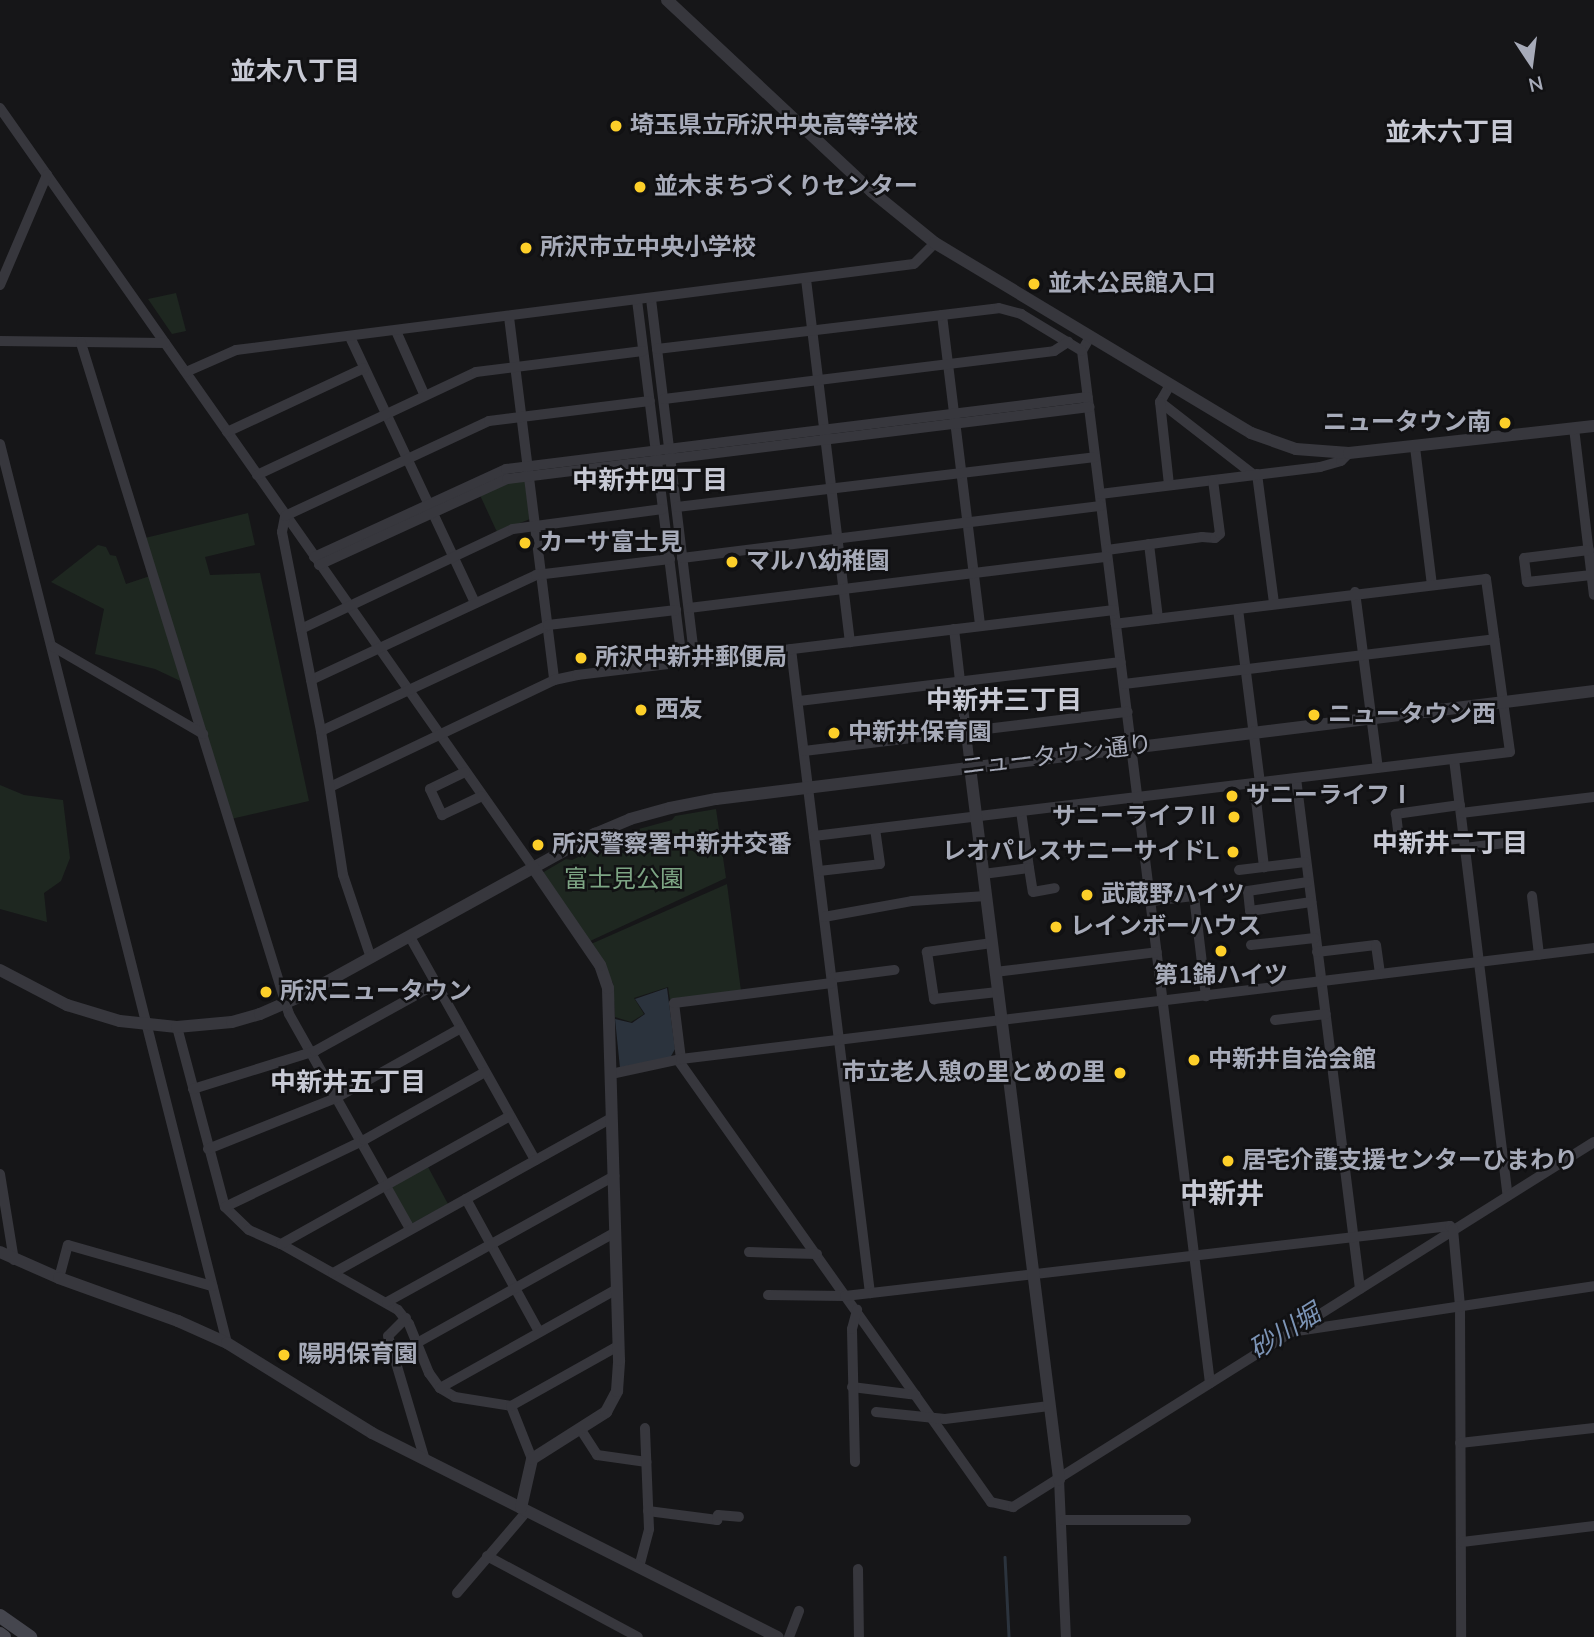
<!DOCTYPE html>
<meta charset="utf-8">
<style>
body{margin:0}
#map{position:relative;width:1594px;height:1637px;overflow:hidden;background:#161618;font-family:"Nunito Sans","Noto Sans JP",sans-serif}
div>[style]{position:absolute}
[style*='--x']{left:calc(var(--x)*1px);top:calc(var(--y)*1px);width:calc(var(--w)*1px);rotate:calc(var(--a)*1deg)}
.green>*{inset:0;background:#1e2720}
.water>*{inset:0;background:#2b333d}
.stream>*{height:2.5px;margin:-1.25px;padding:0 1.25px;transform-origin:1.25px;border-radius:1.25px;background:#2b333d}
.minor>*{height:10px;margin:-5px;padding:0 5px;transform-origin:5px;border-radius:5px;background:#37373d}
.tertiary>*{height:12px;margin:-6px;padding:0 6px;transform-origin:6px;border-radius:6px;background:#37373d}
.secondary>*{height:14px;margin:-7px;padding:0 7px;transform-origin:7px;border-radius:7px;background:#45464e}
.dots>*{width:19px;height:19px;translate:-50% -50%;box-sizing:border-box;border:4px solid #111113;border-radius:50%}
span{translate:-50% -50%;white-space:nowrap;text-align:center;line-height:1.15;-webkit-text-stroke:5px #111113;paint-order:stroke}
.poi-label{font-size:24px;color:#a7abb9;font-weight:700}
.left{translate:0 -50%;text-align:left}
.right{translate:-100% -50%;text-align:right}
.street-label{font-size:24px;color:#a7abb9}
.park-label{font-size:24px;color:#7da584}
.neighbourhood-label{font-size:26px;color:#c8cad5;font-weight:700}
.water-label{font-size:26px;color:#7c94b6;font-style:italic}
.quarter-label{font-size:28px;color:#c8cad5;font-weight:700}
.north{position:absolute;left:1496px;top:28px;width:70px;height:70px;-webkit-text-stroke:5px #111113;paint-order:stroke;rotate:167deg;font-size:19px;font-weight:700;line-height:28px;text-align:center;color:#a7abb9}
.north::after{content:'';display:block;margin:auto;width:24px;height:32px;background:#a7abb9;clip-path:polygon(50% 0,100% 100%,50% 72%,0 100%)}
</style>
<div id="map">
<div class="green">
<div style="clip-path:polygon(176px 293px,186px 331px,172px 334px,148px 299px)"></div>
<div style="clip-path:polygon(522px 479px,525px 482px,530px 519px,497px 532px,479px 493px)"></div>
<div style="clip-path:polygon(248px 513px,255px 545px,205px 557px,210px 575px,260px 573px,309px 801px,231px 819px,191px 686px,155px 669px,95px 654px,104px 609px,51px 582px,98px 545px,106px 547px,110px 555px,116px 556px,126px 584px,156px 574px,145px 538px)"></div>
<div style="clip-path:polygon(0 785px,24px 795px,63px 800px,70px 858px,61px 881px,44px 893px,47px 922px,0 909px)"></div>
<div style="clip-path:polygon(716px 809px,726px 878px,588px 942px,542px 873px,566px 859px,572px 860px,635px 830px,672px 820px,675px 816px)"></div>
<div style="clip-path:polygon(727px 884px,741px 991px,670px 1000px,668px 987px,634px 998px,644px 1014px,631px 1022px,615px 1017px,613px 983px,591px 944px)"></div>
<div style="clip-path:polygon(428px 1167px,448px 1204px,411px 1224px,390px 1187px)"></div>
</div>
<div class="water">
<div style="clip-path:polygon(667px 988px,675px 1049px,670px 1058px,620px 1068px,615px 1019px,632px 1023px,645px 1014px,635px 999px)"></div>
</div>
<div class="stream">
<div style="--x:1005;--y:1557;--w:80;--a:87.1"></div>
</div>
<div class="minor">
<div style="--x:0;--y:108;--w:927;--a:54.92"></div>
<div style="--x:806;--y:279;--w:366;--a:83.1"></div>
<div style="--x:0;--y:285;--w:120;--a:-66.9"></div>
<div style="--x:651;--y:299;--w:365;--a:83.1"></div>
<div style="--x:637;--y:300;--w:365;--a:82.9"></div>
<div style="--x:942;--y:315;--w:312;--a:83"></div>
<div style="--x:509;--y:317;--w:366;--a:82.9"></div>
<div style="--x:396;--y:331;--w:69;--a:66"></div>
<div style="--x:350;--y:337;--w:294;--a:64.8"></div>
<div style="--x:1090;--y:337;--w:16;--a:120"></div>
<div style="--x:1082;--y:351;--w:1040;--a:82.93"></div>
<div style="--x:0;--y:341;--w:165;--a:0.7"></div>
<div style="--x:81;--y:343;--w:702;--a:72.78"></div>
<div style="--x:289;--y:1014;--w:247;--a:60.6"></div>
<div style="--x:657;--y:349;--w:344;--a:-6.8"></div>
<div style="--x:999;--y:308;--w:23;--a:15"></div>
<div style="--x:1021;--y:314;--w:71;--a:31.2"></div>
<div style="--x:186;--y:372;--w:55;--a:-23.7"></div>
<div style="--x:236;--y:350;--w:683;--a:-7.23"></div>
<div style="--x:914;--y:264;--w:30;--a:-45"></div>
<div style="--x:1170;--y:385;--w:20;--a:120"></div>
<div style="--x:1160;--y:402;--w:119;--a:37.8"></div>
<div style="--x:664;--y:399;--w:393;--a:-7"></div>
<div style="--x:1054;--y:351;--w:17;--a:-33"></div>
<div style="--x:1160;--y:402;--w:83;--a:83.8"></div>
<div style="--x:1574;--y:428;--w:168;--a:83.2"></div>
<div style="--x:227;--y:432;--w:151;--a:-25"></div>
<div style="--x:0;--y:444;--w:927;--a:75.83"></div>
<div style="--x:1415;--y:447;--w:139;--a:83"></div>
<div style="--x:1257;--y:474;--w:130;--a:82.5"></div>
<div style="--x:257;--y:475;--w:242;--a:-25.2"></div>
<div style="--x:476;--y:372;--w:168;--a:-7.2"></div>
<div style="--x:1100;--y:494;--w:222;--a:-7"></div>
<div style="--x:1320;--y:467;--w:22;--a:-16"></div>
<div style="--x:1341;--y:461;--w:11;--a:-45"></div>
<div style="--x:677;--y:507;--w:421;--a:-6.8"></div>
<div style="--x:1149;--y:544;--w:75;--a:83.1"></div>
<div style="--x:1107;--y:550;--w:96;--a:-7.8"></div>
<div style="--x:1202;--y:537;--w:13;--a:4"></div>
<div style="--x:1215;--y:538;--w:6;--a:-39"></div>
<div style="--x:1220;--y:534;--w:54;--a:-97.4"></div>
<div style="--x:1589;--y:550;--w:65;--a:173"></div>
<div style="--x:1524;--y:558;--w:24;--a:83"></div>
<div style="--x:1527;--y:582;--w:65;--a:-6.1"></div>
<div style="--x:314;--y:557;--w:211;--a:-24.6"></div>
<div style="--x:506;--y:469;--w:586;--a:-7.05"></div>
<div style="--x:682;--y:558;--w:422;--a:-7.1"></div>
<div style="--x:319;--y:565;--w:207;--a:-24.6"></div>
<div style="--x:507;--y:479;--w:587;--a:-7.04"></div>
<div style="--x:1355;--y:592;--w:177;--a:82.6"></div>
<div style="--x:689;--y:608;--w:421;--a:-7"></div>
<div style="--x:1238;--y:609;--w:175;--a:82.8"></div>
<div style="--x:301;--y:629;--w:234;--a:-25.3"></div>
<div style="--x:513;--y:529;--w:151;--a:-7.6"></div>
<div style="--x:954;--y:629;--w:139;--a:83.4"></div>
<div style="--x:52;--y:646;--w:175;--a:30.2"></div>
<div style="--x:791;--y:649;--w:649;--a:83.01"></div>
<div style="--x:311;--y:680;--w:248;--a:-25"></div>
<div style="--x:536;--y:575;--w:135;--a:-6.8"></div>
<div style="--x:1124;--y:684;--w:373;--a:-6.9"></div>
<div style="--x:799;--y:701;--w:324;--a:-6.9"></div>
<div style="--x:321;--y:731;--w:251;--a:-25"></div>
<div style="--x:548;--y:625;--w:129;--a:-6.7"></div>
<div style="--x:804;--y:751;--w:326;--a:-6.9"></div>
<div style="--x:1454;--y:759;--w:440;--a:83"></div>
<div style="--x:465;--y:772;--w:39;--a:154"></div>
<div style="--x:430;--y:789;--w:29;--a:65"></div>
<div style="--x:442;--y:815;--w:44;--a:-25.4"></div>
<div style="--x:1296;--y:778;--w:515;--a:82.86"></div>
<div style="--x:1254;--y:783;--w:85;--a:83.2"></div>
<div style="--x:330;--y:787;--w:248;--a:-25.5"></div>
<div style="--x:554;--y:680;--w:24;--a:-12"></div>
<div style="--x:577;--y:675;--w:541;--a:-6.9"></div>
<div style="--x:1460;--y:805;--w:65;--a:172"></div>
<div style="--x:1396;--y:814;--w:32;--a:83"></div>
<div style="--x:1400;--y:846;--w:64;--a:-7.2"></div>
<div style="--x:1021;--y:811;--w:58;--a:82"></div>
<div style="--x:1461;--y:813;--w:134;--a:-6.9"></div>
<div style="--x:814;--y:836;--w:701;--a:-6.88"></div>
<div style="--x:1510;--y:752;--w:175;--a:-97.9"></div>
<div style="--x:1486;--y:579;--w:373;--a:173.1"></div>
<div style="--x:1465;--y:848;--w:56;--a:-7.1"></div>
<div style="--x:1239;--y:870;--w:67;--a:-6.8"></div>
<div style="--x:819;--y:871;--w:61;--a:-6.5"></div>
<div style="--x:880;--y:864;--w:34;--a:-98"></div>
<div style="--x:983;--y:874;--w:46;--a:-7.4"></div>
<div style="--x:1029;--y:868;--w:24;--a:81"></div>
<div style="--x:1033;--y:892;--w:22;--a:-10"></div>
<div style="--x:1308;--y:882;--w:61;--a:171.5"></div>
<div style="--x:1248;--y:891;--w:20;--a:84"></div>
<div style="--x:1250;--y:911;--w:62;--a:-8.4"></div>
<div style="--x:1532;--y:896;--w:59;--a:83.2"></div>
<div style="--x:1151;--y:901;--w:43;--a:-6.6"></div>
<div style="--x:1194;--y:896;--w:101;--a:83.2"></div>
<div style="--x:824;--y:917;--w:89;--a:-10.3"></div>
<div style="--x:912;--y:901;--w:74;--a:-3.9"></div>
<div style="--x:410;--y:937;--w:256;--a:60.7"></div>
<div style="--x:992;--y:943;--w:66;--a:172.1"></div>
<div style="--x:927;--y:952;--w:48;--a:81.5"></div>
<div style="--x:934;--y:999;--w:64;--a:-6.2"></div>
<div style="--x:1251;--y:945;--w:64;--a:-6.2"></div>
<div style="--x:1317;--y:952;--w:59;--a:-6.8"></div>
<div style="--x:1376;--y:945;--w:29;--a:82"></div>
<div style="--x:371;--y:958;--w:88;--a:-108.6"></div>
<div style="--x:343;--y:875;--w:146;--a:-98.7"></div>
<div style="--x:321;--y:731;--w:203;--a:-101.1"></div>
<div style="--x:282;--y:532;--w:16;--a:-79"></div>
<div style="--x:285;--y:516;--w:225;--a:-25"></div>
<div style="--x:489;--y:421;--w:162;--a:-7.1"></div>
<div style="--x:995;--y:972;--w:163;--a:-7"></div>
<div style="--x:832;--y:978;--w:63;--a:-7.4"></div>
<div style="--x:1275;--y:1020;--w:51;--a:-6.7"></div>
<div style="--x:177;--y:1027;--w:186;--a:75.1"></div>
<div style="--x:225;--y:1207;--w:33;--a:44"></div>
<div style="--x:249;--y:1230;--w:35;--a:24"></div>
<div style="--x:281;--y:1244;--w:134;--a:29.4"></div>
<div style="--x:398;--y:1310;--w:18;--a:52"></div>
<div style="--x:409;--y:1324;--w:53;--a:67.8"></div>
<div style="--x:429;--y:1373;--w:19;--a:54"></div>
<div style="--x:440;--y:1388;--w:17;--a:31"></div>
<div style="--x:455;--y:1397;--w:57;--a:9.1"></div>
<div style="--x:511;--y:1406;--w:57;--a:68.4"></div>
<div style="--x:681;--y:1059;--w:56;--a:-97.1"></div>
<div style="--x:674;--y:1003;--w:159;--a:-7.2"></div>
<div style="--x:678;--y:1060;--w:542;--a:54.7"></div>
<div style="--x:991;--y:1502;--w:23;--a:13"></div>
<div style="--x:1013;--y:1507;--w:686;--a:-32.14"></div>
<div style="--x:611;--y:1074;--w:72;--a:-12.1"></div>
<div style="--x:681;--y:1059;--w:920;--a:-6.93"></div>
<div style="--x:193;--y:1089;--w:128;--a:-17.3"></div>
<div style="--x:315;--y:1051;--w:138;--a:-29"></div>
<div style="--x:208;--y:1149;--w:138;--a:-21.7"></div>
<div style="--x:336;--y:1098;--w:143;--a:-29.2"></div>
<div style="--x:0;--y:1174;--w:87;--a:80.8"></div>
<div style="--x:466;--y:1199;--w:152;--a:61.2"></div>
<div style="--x:225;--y:1207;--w:154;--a:-25.7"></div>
<div style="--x:364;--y:1140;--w:139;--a:-29.3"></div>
<div style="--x:281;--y:1244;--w:262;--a:-29.2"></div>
<div style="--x:749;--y:1252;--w:68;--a:1.7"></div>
<div style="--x:333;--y:1273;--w:319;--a:-29.1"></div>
<div style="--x:59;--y:1278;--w:34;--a:-75"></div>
<div style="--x:68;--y:1245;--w:150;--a:15.9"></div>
<div style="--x:768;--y:1295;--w:77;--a:0.7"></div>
<div style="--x:845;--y:1296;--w:609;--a:-6.6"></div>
<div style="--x:1450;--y:1226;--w:4;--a:45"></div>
<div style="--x:1453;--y:1229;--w:77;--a:84.8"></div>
<div style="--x:1460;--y:1306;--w:331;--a:89.8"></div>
<div style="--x:387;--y:1302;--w:260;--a:-29"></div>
<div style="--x:406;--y:1318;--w:25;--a:135"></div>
<div style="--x:388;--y:1336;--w:129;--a:73.4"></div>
<div style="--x:1297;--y:1331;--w:300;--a:-8.6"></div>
<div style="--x:417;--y:1343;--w:228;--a:-29.2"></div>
<div style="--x:852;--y:1387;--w:64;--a:7.1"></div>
<div style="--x:440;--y:1388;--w:203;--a:-29.2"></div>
<div style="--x:511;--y:1406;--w:123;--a:-29.3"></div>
<div style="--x:876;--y:1412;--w:69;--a:5.8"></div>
<div style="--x:945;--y:1419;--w:105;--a:-7.1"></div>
<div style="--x:581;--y:1430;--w:30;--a:57"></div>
<div style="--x:597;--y:1455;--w:50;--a:8"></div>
<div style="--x:1460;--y:1443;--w:135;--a:-6.4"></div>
<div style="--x:855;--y:1462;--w:133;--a:-91.3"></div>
<div style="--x:852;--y:1329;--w:20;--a:-75"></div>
<div style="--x:1059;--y:1479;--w:158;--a:87.5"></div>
<div style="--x:648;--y:1511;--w:70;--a:7.4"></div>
<div style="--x:717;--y:1520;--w:5;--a:-79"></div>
<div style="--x:718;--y:1515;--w:21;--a:5"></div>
<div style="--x:1063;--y:1520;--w:123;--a:0"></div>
<div style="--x:1462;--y:1542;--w:133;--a:-6.9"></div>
<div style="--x:487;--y:1556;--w:171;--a:28.2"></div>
<div style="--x:639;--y:1567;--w:39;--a:-75"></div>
<div style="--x:649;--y:1529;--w:101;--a:-92.3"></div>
<div style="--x:858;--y:1569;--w:68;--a:89.2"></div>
<div style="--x:457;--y:1593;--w:108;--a:-49.5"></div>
<div style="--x:789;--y:1637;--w:28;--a:-69"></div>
</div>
<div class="tertiary">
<div style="--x:667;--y:0;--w:279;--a:43.1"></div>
<div style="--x:871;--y:191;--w:82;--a:39.1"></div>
<div style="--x:935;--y:243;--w:369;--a:31"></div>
<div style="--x:1251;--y:433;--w:48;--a:19.6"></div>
<div style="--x:1296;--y:449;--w:53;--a:4.3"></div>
<div style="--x:1349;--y:453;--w:246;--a:-6.3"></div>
<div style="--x:970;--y:767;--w:718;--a:82.87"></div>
<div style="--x:0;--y:970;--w:76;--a:27.6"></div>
<div style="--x:67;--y:1005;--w:55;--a:16.8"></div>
<div style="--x:120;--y:1021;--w:57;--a:6"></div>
<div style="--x:177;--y:1027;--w:55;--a:-5.2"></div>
<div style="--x:232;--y:1022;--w:29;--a:-16"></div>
<div style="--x:260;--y:1014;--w:45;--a:-23.7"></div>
<div style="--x:301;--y:996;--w:336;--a:-28.9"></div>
<div style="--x:595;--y:834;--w:38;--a:-23"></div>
<div style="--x:630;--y:819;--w:41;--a:-15.4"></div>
<div style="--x:670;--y:808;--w:47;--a:-11.1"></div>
<div style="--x:716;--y:799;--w:885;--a:-7.01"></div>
<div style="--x:0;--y:1252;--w:64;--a:23.8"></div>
<div style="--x:59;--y:1278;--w:127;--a:19.9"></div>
<div style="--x:178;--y:1321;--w:54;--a:24.2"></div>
<div style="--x:227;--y:1343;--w:171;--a:31.8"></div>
<div style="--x:372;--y:1433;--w:454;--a:26.7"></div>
<div style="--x:521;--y:1508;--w:50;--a:-77.3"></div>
<div style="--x:532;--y:1459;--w:88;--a:-32.4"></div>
<div style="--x:606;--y:1412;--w:24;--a:-62"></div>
<div style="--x:617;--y:1391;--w:31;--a:-86"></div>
<div style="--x:619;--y:1360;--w:372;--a:-91.7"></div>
<div style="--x:608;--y:988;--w:24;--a:-109"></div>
<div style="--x:600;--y:965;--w:119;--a:-124.4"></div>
</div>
<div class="secondary">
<div style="--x:0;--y:1616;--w:37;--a:35"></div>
<div style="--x:0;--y:1634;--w:5;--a:37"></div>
</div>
<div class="dots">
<div style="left:616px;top:126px;background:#fdcf29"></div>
<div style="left:640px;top:187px;background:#fdcf29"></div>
<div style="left:526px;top:248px;background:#fdcf29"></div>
<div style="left:1034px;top:284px;background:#fdcf29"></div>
<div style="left:1505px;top:423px;background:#fdcf29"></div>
<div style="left:525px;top:543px;background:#fdcf29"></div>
<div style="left:732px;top:562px;background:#fdcf29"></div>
<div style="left:581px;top:658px;background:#fdcf29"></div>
<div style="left:641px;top:710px;background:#fdcf29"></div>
<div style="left:1314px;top:715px;background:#fdcf29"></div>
<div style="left:834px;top:733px;background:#fdcf29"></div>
<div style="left:1232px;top:796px;background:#fdcf29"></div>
<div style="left:1234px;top:817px;background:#fdcf29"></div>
<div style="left:538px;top:845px;background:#fdcf29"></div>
<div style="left:1233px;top:852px;background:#fdcf29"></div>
<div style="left:1087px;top:895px;background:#fdcf29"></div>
<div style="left:1056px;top:927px;background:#fdcf29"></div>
<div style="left:1221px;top:951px;background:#fdcf29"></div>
<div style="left:266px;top:992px;background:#fdcf29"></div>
<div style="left:1194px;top:1060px;background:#fdcf29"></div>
<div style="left:1120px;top:1073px;background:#fdcf29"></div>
<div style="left:1228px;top:1161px;background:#fdcf29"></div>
<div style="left:284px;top:1355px;background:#fdcf29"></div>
</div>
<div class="poi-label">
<span class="left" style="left:630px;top:126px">埼玉県立所沢中央高等学校</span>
<span class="left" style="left:654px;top:187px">並木まちづくりセンター</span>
<span class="left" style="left:540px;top:248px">所沢市立中央小学校</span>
<span class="left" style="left:1048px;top:284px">並木公民館入口</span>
<span class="right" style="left:1491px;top:423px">ニュータウン南</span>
<span class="left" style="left:539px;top:543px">カーサ富士見</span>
<span class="left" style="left:746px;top:562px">マルハ幼稚園</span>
<span class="left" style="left:595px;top:658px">所沢中新井郵便局</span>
<span class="left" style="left:655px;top:710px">西友</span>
<span class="left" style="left:1328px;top:715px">ニュータウン西</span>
<span class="left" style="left:848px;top:733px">中新井保育園</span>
<span class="left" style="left:1246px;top:796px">サニーライフⅠ</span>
<span class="right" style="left:1220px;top:817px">サニーライフⅡ</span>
<span class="left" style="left:552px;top:845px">所沢警察署中新井交番</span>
<span class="right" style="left:1219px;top:852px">レオパレスサニーサイドL</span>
<span class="left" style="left:1101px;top:895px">武蔵野ハイツ</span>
<span class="left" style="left:1070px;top:927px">レインボーハウス</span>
<span style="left:1221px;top:976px">第1錦ハイツ</span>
<span class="left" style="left:280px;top:992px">所沢ニュータウン</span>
<span class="left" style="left:1208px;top:1060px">中新井自治会館</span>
<span class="right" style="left:1106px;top:1073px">市立老人憩の里とめの里</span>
<span class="left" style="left:1242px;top:1161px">居宅介護支援センターひまわり</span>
<span class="left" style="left:298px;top:1355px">陽明保育園</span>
</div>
<div class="street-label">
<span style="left:1057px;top:756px;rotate:-7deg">ニュータウン通り</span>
</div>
<div class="park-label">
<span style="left:624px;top:880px">富士見公園</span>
</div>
<div class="neighbourhood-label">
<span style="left:295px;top:72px">並木八丁目</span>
<span style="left:1450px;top:133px">並木六丁目</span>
<span style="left:650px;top:481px">中新井四丁目</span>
<span style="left:1004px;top:701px">中新井三丁目</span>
<span style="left:1450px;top:844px">中新井二丁目</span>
<span style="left:348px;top:1083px">中新井五丁目</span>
</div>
<div class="water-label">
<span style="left:1285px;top:1332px;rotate:-32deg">砂川堀</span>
</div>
<div class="quarter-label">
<span style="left:1222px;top:1194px">中新井</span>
</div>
<div class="north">N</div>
</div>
